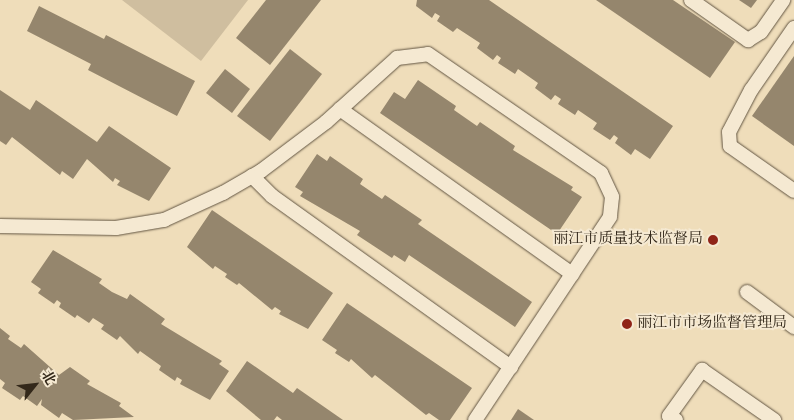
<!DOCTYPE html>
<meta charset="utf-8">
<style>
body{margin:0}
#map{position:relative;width:794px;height:420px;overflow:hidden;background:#efddba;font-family:"Old Standard TT","Noto Serif SC",serif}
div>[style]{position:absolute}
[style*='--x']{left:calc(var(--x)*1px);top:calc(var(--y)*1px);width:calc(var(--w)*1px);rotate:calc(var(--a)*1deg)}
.green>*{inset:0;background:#cfbe9f}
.building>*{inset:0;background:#95866d}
.roads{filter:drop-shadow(0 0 1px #625542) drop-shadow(0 0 1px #625542)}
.lane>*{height:14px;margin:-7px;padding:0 7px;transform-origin:7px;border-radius:7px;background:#f5e9d2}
.dots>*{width:14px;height:14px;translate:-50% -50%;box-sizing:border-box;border:2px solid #f5e9d2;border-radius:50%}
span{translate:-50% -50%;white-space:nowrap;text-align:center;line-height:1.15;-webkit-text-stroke:4px #f5e9d2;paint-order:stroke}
.poi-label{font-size:15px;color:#33281a}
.right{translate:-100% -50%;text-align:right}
.left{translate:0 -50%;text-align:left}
.north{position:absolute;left:10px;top:360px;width:50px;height:50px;-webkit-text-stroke:4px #f5e9d2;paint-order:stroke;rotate:61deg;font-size:14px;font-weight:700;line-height:20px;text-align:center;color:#33281a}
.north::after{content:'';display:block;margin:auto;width:18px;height:22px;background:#33281a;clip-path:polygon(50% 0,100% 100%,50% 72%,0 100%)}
</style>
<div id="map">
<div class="green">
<div style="clip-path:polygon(122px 0,248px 0,201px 61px)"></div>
</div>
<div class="building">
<div style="clip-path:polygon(266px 0,321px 0,270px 65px,236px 38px)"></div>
<div style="clip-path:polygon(417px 0,489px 0,673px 126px,650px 159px,635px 149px,631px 155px,615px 143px,618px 138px,614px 135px,610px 140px,593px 129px,597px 123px,578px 110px,575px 115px,558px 104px,561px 99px,555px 95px,551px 100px,535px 88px,538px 83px,518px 69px,515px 74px,498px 63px,501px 58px,497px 55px,493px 60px,477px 48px,480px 43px,457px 28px,453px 32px,437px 21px,440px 16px,435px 13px,432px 18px,416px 6px)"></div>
<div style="clip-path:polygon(596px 0,673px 0,735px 42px,710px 78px)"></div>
<div style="clip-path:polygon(739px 0,757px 0,751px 8px)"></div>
<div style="clip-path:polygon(39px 6px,104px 39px,106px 35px,195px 81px,177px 116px,88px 70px,91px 64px,27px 31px)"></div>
<div style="clip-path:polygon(290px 49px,322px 74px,270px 141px,237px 116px)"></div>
<div style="clip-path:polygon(794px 56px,794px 146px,752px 116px)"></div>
<div style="clip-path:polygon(225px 69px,250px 89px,232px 113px,206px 93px)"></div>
<div style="clip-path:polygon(418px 80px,456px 106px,454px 110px,477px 126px,480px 122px,515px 146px,513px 150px,573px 187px,571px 190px,582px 197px,557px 234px,380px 113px,394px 92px,405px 99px)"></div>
<div style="clip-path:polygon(0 90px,30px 110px,36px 100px,97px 142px,109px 126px,171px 168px,149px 201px,117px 185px,120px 181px,115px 178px,113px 182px,87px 159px,73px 179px,62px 171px,60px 175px,12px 137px,6px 145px,0 141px)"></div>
<div style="clip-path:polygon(317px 154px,327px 161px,330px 156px,363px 179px,360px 184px,382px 199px,385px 195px,422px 220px,418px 224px,532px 302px,515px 327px,409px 255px,405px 262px,394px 255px,392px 258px,357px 235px,360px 231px,300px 196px,303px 192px,295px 187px)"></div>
<div style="clip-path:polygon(212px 210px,333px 293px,308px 329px,279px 314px,281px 311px,275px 307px,272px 310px,239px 283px,237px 285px,225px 277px,227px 274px,215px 266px,213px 269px,187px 247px)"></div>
<div style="clip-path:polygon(53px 250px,102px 279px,99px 283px,112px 292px,127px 299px,130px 294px,165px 319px,161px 324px,222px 361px,219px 364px,229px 371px,210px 400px,180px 384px,182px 380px,177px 377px,175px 381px,159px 370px,161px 366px,140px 351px,138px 354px,120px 336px,117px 340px,101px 329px,104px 325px,93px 318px,89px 323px,77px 315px,75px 318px,59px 307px,61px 303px,57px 300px,54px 304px,38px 293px,41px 289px,31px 282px)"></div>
<div style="clip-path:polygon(347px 303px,472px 388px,450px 420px,439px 420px,429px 413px,426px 415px,375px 375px,372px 378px,351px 359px,349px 362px,335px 353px,337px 350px,322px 340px)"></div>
<div style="clip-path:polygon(0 328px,10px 336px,8px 339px,21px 348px,24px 344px,59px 375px,70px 367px,90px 381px,87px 384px,121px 403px,119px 406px,134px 417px,73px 420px,62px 413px,59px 418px,41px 405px,42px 399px,37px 406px,23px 396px,20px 400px,2px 388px,5px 383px,0 379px)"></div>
<div style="clip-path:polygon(247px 361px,293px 393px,297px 388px,343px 420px,282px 420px,277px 416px,274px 420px,261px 420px,226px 391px)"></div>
<div style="clip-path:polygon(518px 409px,534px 420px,511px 420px)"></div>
</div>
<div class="roads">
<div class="lane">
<div style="--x:691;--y:0;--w:70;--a:35.1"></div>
<div style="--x:748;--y:40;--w:15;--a:-32"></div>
<div style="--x:761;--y:32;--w:39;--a:-55"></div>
<div style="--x:794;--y:28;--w:75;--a:124.7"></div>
<div style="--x:751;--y:90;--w:47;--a:117.6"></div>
<div style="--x:729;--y:132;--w:14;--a:86"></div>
<div style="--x:730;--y:146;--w:78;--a:35.1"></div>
<div style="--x:340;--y:109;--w:285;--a:35.4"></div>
<div style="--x:252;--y:176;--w:28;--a:45"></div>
<div style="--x:272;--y:196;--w:294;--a:35.6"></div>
<div style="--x:0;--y:226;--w:116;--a:1"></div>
<div style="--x:116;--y:228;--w:49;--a:-9.5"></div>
<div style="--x:164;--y:220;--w:65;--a:-24.6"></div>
<div style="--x:223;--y:193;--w:44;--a:-30.1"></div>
<div style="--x:261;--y:171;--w:81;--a:-37"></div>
<div style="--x:326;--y:122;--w:96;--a:-42"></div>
<div style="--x:397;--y:58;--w:31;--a:-7"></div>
<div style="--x:428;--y:54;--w:210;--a:34.5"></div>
<div style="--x:601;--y:173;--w:26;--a:65"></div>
<div style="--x:612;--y:197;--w:20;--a:96"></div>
<div style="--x:610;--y:217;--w:244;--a:123.6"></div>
<div style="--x:747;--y:292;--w:59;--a:36.7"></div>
<div style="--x:676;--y:420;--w:8;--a:-150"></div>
<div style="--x:669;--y:416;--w:57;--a:-54.3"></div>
<div style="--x:702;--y:370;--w:88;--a:34.8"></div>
</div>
</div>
<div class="dots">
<div style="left:713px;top:240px;background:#8f2418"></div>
<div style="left:627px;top:324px;background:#8f2418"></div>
</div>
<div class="poi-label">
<span class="right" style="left:703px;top:240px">丽江市质量技术监督局</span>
<span class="left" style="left:637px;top:324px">丽江市市场监督管理局</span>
</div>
<div class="north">北</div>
</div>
